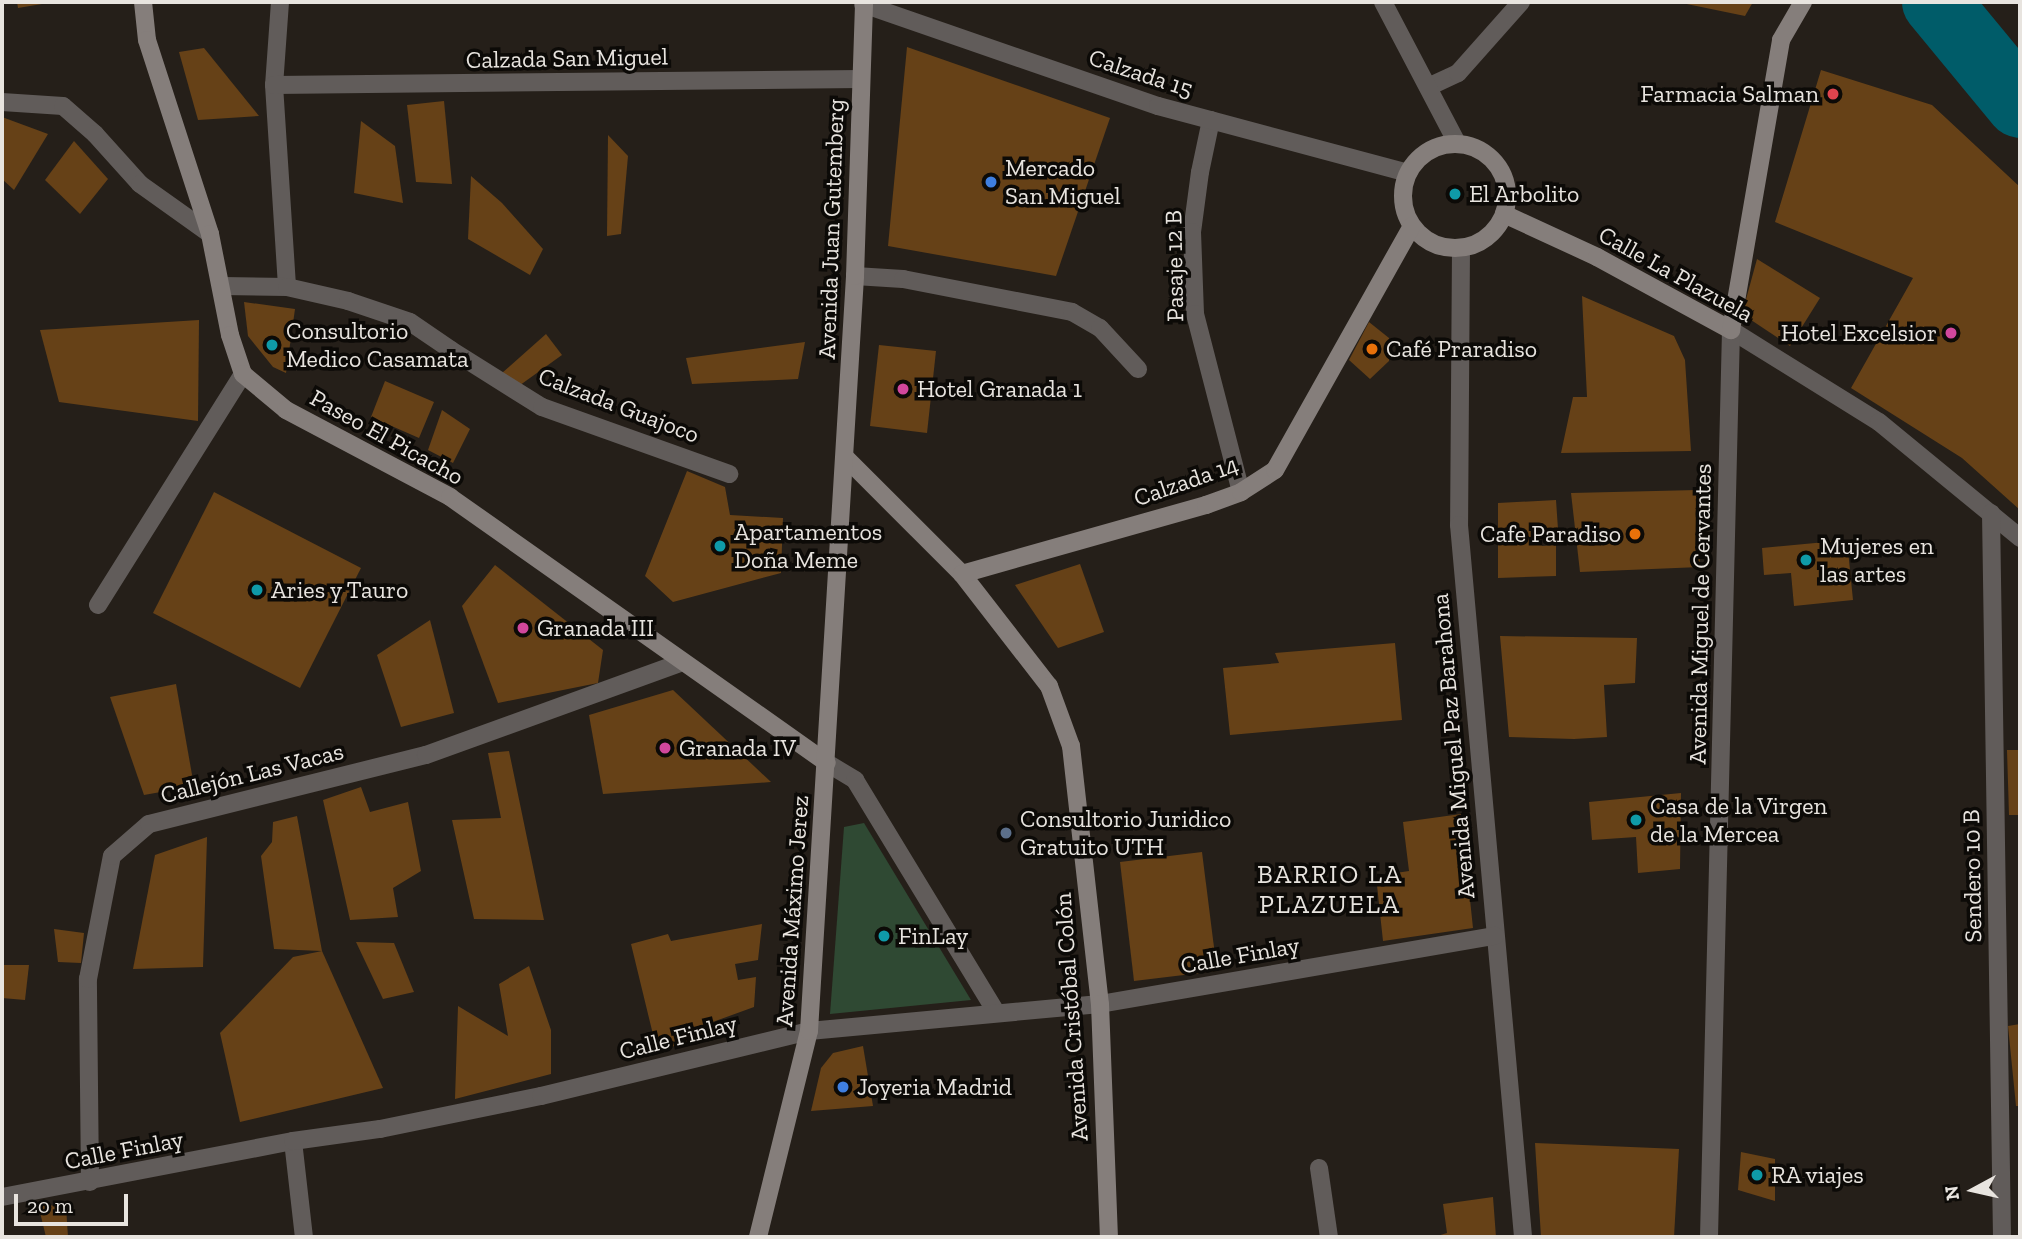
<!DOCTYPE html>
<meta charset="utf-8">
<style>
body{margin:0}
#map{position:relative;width:2022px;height:1239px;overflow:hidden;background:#251f19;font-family:"Zilla Slab",serif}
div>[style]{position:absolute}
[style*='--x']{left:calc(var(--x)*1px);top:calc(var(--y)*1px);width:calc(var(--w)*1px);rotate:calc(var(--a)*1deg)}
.green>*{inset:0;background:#2f4933}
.river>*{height:68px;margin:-34px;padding:0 34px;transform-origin:34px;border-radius:34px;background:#005c69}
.building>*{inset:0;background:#664117}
.lane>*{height:18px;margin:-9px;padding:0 9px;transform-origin:9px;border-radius:9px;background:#615c5a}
.street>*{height:18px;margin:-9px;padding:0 9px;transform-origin:9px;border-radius:9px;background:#615c5a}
.secondary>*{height:18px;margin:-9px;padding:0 9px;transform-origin:9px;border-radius:9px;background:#857e7b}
.secondary>.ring{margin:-9px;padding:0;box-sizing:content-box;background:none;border:18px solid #857e7b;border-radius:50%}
.dots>*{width:19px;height:19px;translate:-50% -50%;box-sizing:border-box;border:4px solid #0c0a07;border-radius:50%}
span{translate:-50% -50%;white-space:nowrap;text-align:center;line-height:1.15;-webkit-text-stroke:7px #0c0a07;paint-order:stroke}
.street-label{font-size:24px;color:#e8e4df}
.poi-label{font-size:24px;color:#e8e4df}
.right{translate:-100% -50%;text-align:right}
.left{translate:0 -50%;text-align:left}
.neighbourhood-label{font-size:26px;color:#e8e4df;letter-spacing:2px}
.frame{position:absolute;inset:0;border:4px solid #e8e4df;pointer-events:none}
.north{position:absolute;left:1938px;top:1155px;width:70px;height:70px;-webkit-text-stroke:5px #0c0a07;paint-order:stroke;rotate:262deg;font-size:19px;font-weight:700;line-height:28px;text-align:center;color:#e8e4df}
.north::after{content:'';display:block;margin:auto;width:24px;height:32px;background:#e8e4df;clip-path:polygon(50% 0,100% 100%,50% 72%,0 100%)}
.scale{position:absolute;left:14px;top:1194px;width:114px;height:32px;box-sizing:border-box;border:4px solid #e8e4df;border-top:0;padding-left:9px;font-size:21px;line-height:24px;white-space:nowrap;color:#e8e4df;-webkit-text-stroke:5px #0c0a07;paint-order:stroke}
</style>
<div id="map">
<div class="green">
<div style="clip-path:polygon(864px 823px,971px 1000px,830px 1014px,844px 827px)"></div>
</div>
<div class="river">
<div style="--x:1936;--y:2;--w:132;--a:50.5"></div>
</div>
<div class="building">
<div style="clip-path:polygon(17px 2px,48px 2px,48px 3px,18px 8px)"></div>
<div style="clip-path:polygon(1677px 2px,1753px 2px,1745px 16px)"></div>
<div style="clip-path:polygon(907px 47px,1110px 118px,1056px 276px,888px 246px)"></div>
<div style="clip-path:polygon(204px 48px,259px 116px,198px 120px,179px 52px)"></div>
<div style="clip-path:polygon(1821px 70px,1932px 105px,2020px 187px,2020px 510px,1962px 458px,1851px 388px,1913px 278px,1775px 222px)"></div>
<div style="clip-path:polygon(444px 101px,452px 184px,416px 182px,407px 105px)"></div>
<div style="clip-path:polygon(2px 117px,48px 134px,14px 190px,2px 179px)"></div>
<div style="clip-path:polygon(361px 121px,395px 146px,403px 203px,354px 193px)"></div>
<div style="clip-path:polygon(608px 135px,628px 156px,621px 234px,607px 236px)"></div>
<div style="clip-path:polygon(74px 141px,108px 179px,80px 214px,45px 180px)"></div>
<div style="clip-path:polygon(471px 176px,502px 203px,543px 249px,530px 275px,468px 239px)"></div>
<div style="clip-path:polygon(1757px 259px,1820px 298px,1790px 346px,1742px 314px)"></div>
<div style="clip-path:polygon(1582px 296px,1674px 336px,1685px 360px,1691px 451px,1561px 453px,1573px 397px,1587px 397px)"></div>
<div style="clip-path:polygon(244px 302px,295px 309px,286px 373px,273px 367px,248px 336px)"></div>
<div style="clip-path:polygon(199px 320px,198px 421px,59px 402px,40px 330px)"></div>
<div style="clip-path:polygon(1369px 322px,1389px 338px,1389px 361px,1370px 379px,1349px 360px)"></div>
<div style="clip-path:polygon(546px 334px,562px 355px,516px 388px,502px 373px)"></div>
<div style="clip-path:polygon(805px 342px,798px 379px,692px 384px,686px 358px)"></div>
<div style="clip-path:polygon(879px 345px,936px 351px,927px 433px,870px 426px)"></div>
<div style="clip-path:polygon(385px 381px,434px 402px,419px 438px,371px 417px)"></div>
<div style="clip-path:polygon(442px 410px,470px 429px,453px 463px,428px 450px)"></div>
<div style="clip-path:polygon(687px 471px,725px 487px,730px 515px,783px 518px,781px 573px,673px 602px,645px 576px)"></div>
<div style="clip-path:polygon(1697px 490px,1700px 567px,1580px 572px,1571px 493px)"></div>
<div style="clip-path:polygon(214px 492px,361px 568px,300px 688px,153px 613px)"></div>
<div style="clip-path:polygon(1556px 500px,1558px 529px,1540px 532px,1542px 546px,1556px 545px,1556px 576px,1498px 578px,1498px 503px)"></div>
<div style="clip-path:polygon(1847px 540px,1853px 600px,1794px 606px,1791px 573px,1764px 575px,1762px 548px)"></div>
<div style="clip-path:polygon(1080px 564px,1104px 632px,1058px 648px,1015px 585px)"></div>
<div style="clip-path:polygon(495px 565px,603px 650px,598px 683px,498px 703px,462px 606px)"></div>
<div style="clip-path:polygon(430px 620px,454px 713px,401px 727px,377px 655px)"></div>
<div style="clip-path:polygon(1500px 636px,1637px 638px,1635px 683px,1604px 685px,1607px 737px,1574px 739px,1509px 737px)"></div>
<div style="clip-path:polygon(1395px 643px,1402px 720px,1230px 735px,1223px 668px,1279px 663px,1275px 653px)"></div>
<div style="clip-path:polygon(176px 684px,194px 786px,144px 795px,110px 697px)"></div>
<div style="clip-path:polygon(673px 690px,771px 782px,603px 794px,589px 715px)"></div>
<div style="clip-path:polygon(2007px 750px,2020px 750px,2020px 815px,2009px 815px)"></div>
<div style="clip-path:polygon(509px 751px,544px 920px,474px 919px,452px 820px,501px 818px,488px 753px)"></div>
<div style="clip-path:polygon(361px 787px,370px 812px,408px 802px,421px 871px,393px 888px,398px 917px,350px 920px,323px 800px)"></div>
<div style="clip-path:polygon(1681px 793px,1680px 869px,1638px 873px,1636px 837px,1592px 840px,1589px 802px)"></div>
<div style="clip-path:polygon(1461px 814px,1473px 928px,1383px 941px,1376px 876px,1409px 871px,1403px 822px)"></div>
<div style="clip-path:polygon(297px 816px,322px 951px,274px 949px,261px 856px,272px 842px,273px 822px)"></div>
<div style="clip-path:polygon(207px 837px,203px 967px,133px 969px,155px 855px)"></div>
<div style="clip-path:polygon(1202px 852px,1217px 971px,1134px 981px,1120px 862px)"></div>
<div style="clip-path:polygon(762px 924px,758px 960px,735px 964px,738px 980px,756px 977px,754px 1007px,710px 1023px,716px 1034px,657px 1051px,631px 944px,668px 934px,671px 941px)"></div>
<div style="clip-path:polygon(54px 929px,84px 933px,81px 963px,58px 962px)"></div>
<div style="clip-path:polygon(356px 942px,394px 943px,414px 992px,383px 999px)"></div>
<div style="clip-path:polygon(322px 951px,383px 1088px,240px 1122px,220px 1033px,293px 957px)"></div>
<div style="clip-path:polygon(2px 965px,29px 965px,25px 1000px,2px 998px)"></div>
<div style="clip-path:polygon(529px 966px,551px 1030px,551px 1074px,455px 1099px,458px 1006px,508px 1036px,499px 984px)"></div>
<div style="clip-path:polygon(2020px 1024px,2020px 1106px,2016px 1106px,2008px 1026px)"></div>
<div style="clip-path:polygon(863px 1046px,873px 1106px,811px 1111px,821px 1068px,833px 1053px)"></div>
<div style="clip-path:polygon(1535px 1143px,1679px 1149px,1674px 1237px,1541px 1237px)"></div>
<div style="clip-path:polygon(1741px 1152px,1775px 1159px,1775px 1201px,1738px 1190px)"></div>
<div style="clip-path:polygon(1493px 1197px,1496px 1237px,1434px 1237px,1447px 1233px,1443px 1204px)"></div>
<div style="clip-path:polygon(38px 1204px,66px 1207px,68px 1237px,46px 1237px)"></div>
</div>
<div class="lane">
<div style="--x:1428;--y:87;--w:33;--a:-25"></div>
<div style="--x:1458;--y:73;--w:95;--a:-48.4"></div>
<div style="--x:1211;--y:120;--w:53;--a:101.9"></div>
<div style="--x:1200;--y:172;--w:61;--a:97.6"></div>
<div style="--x:1192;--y:232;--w:82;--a:87.9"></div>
<div style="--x:1195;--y:314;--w:184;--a:75.5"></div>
<div style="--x:855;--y:276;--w:48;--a:3.6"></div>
<div style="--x:903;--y:279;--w:172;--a:11"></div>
<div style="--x:1072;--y:312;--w:32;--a:30"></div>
<div style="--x:1100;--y:328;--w:56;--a:47.2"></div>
<div style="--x:451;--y:350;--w:107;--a:32.1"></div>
<div style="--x:542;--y:407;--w:199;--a:19.7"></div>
<div style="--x:98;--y:605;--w:273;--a:-57.9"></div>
<div style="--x:1319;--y:1168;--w:70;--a:81.8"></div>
</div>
<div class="street">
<div style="--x:280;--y:2;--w:83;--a:94.1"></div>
<div style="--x:274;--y:85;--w:202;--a:86.3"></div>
<div style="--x:1383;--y:2;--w:159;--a:62.3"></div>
<div style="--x:863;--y:4;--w:312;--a:19.1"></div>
<div style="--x:1158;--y:106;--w:259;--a:15"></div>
<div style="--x:274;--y:85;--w:587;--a:-0.59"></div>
<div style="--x:2;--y:102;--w:61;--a:3.8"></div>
<div style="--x:63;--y:106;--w:43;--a:41.2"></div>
<div style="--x:95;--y:134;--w:67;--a:48"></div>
<div style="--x:140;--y:184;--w:86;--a:35.5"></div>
<div style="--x:1461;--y:248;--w:277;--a:90.4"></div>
<div style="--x:1459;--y:525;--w:715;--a:84.86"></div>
<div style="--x:222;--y:286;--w:65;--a:0.9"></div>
<div style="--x:287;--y:287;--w:63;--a:12.9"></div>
<div style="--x:348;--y:301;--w:65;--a:18.7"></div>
<div style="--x:410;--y:322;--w:50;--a:34.3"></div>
<div style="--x:1731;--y:330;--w:174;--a:31.9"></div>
<div style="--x:1879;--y:422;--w:183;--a:39.4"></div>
<div style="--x:1991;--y:513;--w:724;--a:89.13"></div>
<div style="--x:827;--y:763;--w:33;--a:31"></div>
<div style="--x:855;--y:780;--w:271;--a:58.7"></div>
<div style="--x:293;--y:1141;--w:97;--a:83.5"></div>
<div style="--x:90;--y:1182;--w:203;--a:-90.6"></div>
<div style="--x:88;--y:979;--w:125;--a:-79"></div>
<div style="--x:112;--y:856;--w:49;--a:-40.9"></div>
<div style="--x:149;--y:824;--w:285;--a:-14"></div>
<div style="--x:426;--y:755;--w:273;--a:-19.9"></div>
<div style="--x:2;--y:1197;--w:296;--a:-10.9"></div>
<div style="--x:293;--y:1141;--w:88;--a:-7.9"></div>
<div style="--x:380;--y:1129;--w:164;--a:-11.6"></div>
<div style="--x:541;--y:1096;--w:276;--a:-13.6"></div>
<div style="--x:809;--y:1031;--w:292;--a:-5.3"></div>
<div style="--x:1100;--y:1004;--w:401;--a:-9.8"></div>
<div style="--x:1709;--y:1237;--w:907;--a:-88.61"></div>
</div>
<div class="secondary">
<div style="--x:143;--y:2;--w:38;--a:84"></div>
<div style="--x:147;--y:40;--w:204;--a:72"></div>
<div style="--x:210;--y:234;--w:103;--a:78.8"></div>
<div style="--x:230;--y:335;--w:41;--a:71.6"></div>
<div style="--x:243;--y:374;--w:56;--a:39.9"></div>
<div style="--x:286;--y:410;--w:186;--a:27.9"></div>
<div style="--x:450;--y:497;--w:461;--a:35.2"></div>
<div class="ring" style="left:1403px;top:144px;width:86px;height:86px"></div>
<div style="--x:1504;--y:214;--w:102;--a:24.8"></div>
<div style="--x:1597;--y:257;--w:153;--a:28.6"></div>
<div style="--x:1731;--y:330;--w:294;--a:-80.2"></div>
<div style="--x:1781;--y:40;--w:44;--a:-59.9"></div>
<div style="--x:845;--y:457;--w:165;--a:45"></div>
<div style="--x:962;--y:574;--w:142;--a:52.2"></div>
<div style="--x:1049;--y:686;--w:64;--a:69.9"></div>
<div style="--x:1071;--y:746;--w:260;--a:83.6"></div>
<div style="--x:1100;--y:1004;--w:233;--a:87.8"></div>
<div style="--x:962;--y:574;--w:254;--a:-15.8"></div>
<div style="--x:1206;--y:505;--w:37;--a:-20"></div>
<div style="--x:1241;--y:492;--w:40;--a:-32.9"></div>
<div style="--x:1275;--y:470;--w:280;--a:-60.7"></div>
<div style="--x:758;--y:1237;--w:212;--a:-76.1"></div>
<div style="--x:809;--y:1031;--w:756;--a:-86.51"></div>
<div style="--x:855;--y:276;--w:274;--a:-88.1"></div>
</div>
<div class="dots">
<div style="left:1833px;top:94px;background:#e0444e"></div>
<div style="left:991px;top:182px;background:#3f7fe0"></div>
<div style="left:1455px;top:194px;background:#0f9aa8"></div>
<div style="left:1951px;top:333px;background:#d1479c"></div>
<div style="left:272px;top:345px;background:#0f9aa8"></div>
<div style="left:1372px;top:349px;background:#e8710a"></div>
<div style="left:903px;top:389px;background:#d1479c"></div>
<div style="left:1635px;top:534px;background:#e8710a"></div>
<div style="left:720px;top:546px;background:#0f9aa8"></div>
<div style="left:1806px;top:560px;background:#0f9aa8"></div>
<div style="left:257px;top:590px;background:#0f9aa8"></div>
<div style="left:523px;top:628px;background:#d1479c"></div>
<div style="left:665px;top:748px;background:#d1479c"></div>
<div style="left:1636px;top:820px;background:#0f9aa8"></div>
<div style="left:1006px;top:833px;background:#5c6f8a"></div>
<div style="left:884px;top:936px;background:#0f9aa8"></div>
<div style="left:843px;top:1087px;background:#3f7fe0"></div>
<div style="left:1757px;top:1175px;background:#0f9aa8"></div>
</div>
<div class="street-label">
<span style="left:567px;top:58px;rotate:-1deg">Calzada San Miguel</span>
<span style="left:1141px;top:73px;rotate:18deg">Calzada 15</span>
<span style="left:831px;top:229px;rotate:-88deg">Avenida Juan Gutemberg</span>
<span style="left:1174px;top:266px;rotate:-91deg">Pasaje 12 B</span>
<span style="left:1676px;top:274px;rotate:29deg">Calle La Plazuela</span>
<span style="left:619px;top:405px;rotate:21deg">Calzada Guajoco</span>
<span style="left:387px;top:437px;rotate:29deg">Paseo El Picacho</span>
<span style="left:1186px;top:481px;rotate:-19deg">Calzada 14</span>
<span style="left:1700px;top:614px;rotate:-89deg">Avenida Miguel de Cervantes</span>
<span style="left:1453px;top:746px;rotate:-95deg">Avenida Miguel Paz Barahona</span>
<span style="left:252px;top:773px;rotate:-14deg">Callejón Las Vacas</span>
<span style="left:1972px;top:876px;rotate:-91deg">Sendero 10 B</span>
<span style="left:792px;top:911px;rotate:-86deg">Avenida Máximo Jerez</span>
<span style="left:1240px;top:955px;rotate:-10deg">Calle Finlay</span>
<span style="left:1071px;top:1017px;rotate:-94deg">Avenida Cristóbal Colón</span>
<span style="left:678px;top:1037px;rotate:-14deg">Calle Finlay</span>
<span style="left:124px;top:1150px;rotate:-11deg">Calle Finlay</span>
</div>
<div class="poi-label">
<span class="right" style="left:1819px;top:94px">Farmacia Salman</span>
<span class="left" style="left:1005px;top:182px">Mercado<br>San Miguel</span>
<span class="left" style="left:1469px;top:194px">El Arbolito</span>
<span class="left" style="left:286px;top:345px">Consultorio<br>Medico Casamata</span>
<span class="right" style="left:1937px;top:333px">Hotel Excelsior</span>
<span class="left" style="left:1386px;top:349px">Café Praradiso</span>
<span class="left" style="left:917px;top:389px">Hotel Granada 1</span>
<span class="left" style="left:734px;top:546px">Apartamentos<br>Doña Meme</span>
<span class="right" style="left:1621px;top:534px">Cafe Paradiso</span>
<span class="left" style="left:1820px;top:560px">Mujeres en<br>las artes</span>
<span class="left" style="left:271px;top:590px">Aries y Tauro</span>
<span class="left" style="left:537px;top:628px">Granada III</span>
<span class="left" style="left:679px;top:748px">Granada IV</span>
<span class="left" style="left:1650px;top:820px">Casa de la Virgen<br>de la Mercea</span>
<span class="left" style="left:1020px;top:833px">Consultorio Juridico<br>Gratuito UTH</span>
<span class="left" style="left:898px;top:936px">FinLay</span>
<span class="left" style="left:857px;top:1087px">Joyeria Madrid</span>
<span class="left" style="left:1771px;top:1175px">RA viajes</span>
</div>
<div class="neighbourhood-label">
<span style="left:1330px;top:890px">BARRIO LA<br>PLAZUELA</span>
</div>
<div class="frame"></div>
<div class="north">N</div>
<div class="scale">20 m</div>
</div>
